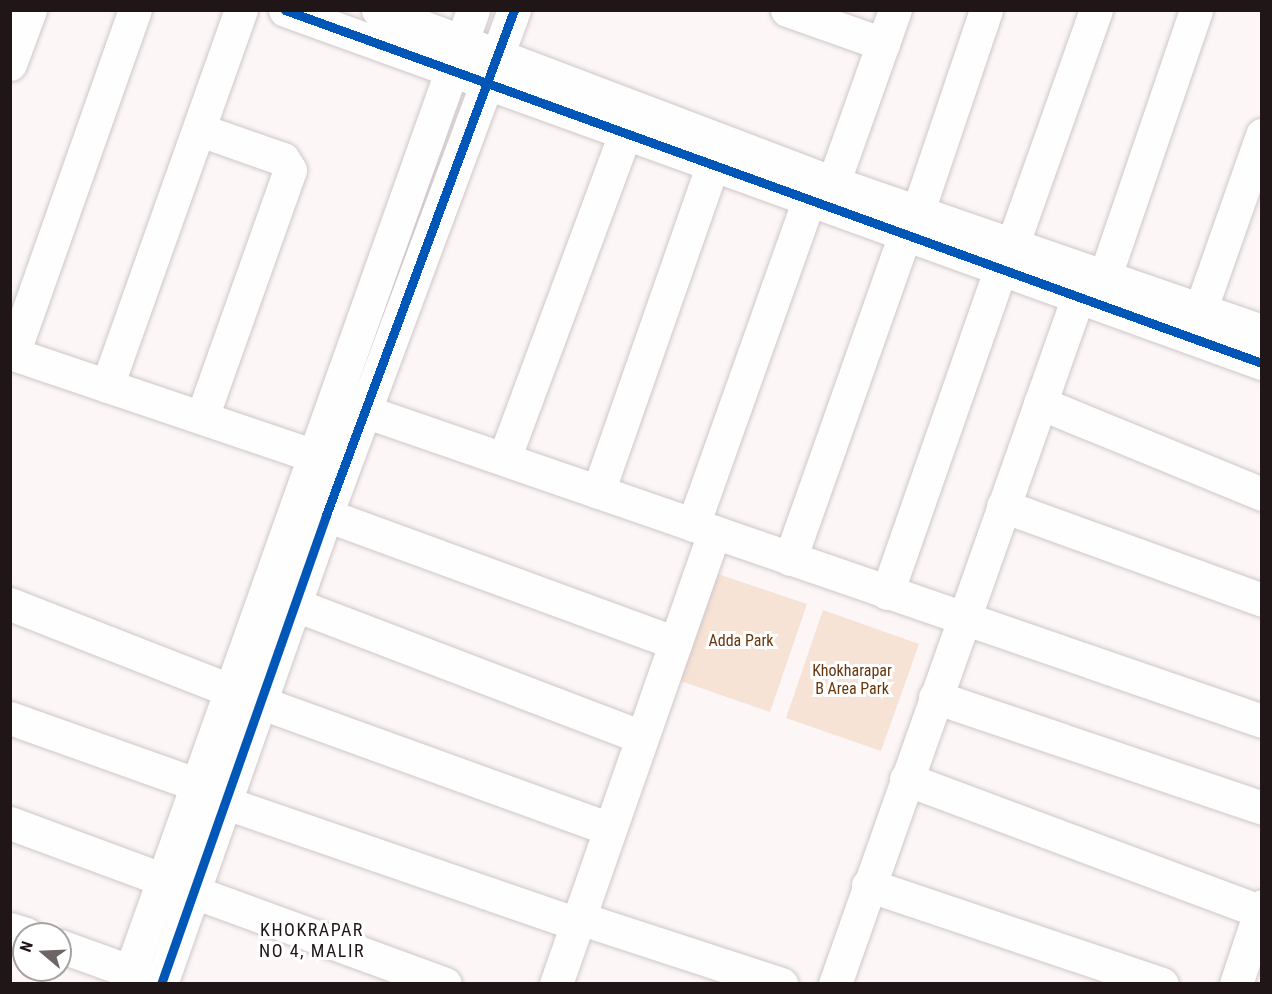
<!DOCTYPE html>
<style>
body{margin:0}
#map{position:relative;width:1272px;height:994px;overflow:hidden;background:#fcf6f6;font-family:"Roboto Condensed",sans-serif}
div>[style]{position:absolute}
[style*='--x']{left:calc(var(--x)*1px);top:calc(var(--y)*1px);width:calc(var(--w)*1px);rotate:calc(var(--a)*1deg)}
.green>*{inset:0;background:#f7e2d6}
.roads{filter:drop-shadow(0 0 2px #cfc7c7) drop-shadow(0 0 2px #cfc7c7)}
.minor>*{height:33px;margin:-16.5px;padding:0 16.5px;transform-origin:16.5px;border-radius:16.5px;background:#fffefe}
.cycleway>*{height:9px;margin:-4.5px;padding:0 4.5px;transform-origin:4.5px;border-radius:4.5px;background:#0057b8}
span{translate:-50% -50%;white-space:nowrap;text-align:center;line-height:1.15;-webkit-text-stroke:6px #fff;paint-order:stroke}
.park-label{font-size:16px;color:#68360c}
.neighbourhood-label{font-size:18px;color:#201617;letter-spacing:1.5px}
.frame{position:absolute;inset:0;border:12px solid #201617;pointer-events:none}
.north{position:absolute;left:12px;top:922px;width:60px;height:60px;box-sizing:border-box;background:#fff;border:2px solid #a6a2a2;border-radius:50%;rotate:289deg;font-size:16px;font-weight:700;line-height:24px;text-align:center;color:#201617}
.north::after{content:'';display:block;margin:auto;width:21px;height:27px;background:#6d6465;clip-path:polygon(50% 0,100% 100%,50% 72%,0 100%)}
</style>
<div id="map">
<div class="green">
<div style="clip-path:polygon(712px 572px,807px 604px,770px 712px,675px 679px)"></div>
<div style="clip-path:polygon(823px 610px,919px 644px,881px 751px,786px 718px)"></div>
</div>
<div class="roads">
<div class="minor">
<div style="--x:285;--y:10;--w:1039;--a:19.87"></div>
<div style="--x:378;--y:10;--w:470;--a:20.8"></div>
<div style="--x:817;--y:177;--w:471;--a:19.1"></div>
<div style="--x:787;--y:10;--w:102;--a:19.5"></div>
<div style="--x:10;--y:64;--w:58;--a:-69.7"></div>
<div style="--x:200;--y:130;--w:88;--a:19.3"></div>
<div style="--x:283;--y:159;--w:13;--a:58"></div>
<div style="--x:290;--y:170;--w:262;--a:109.6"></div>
<div style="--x:834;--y:181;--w:182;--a:-70.4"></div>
<div style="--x:918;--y:211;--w:212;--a:-71.3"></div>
<div style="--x:1013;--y:243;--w:247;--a:-70.4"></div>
<div style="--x:1104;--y:279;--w:284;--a:-71.1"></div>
<div style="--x:1200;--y:311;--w:187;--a:-70.6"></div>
<div style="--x:10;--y:353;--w:346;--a:18.7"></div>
<div style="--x:13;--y:354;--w:365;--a:-70.5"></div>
<div style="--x:107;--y:386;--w:399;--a:-70.4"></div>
<div style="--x:1040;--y:403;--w:240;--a:22.3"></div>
<div style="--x:344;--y:404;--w:971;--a:19.05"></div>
<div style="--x:504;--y:459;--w:370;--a:-69.6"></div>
<div style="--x:598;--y:492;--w:344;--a:-70.7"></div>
<div style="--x:1003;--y:506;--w:276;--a:19.9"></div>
<div style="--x:326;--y:515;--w:372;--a:20.1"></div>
<div style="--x:693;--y:525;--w:364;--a:-70.4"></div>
<div style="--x:790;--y:559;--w:345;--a:-70.5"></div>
<div style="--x:887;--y:593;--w:342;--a:-70.7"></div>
<div style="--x:10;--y:604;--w:271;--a:21.4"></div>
<div style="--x:262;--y:703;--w:370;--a:19.9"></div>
<div style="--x:296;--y:605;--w:370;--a:20.9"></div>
<div style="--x:935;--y:697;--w:345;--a:18.7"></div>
<div style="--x:10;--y:718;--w:200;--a:19.6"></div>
<div style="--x:906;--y:779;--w:380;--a:20.5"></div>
<div style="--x:226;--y:803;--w:371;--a:19"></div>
<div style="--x:10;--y:823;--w:164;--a:20.3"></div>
<div style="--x:868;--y:885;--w:310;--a:18.6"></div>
<div style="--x:194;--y:892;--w:267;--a:20.1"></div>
<div style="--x:579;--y:918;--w:213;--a:18.1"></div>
<div style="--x:10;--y:929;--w:17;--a:17"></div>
<div style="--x:60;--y:946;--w:97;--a:19.9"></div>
<div style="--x:126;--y:984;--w:1034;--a:-70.39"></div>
<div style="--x:161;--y:984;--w:497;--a:-70.6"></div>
<div style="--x:326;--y:515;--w:539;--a:-69.58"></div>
<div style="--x:556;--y:984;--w:479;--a:-70.7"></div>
<div style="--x:835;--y:984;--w:750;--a:-70.53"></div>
<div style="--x:1236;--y:984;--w:82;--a:-71.6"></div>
</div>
</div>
<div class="cycleway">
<div style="--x:285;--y:10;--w:1039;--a:19.87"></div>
<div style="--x:161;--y:984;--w:497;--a:-70.6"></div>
<div style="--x:326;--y:515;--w:539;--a:-69.58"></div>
</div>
<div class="park-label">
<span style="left:741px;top:641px">Adda Park</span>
<span style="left:852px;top:680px">Khokharapar<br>B Area Park</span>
</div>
<div class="neighbourhood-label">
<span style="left:312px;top:941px">KHOKRAPAR<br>NO 4, MALIR</span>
</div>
<div class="frame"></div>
<div class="north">N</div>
</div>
